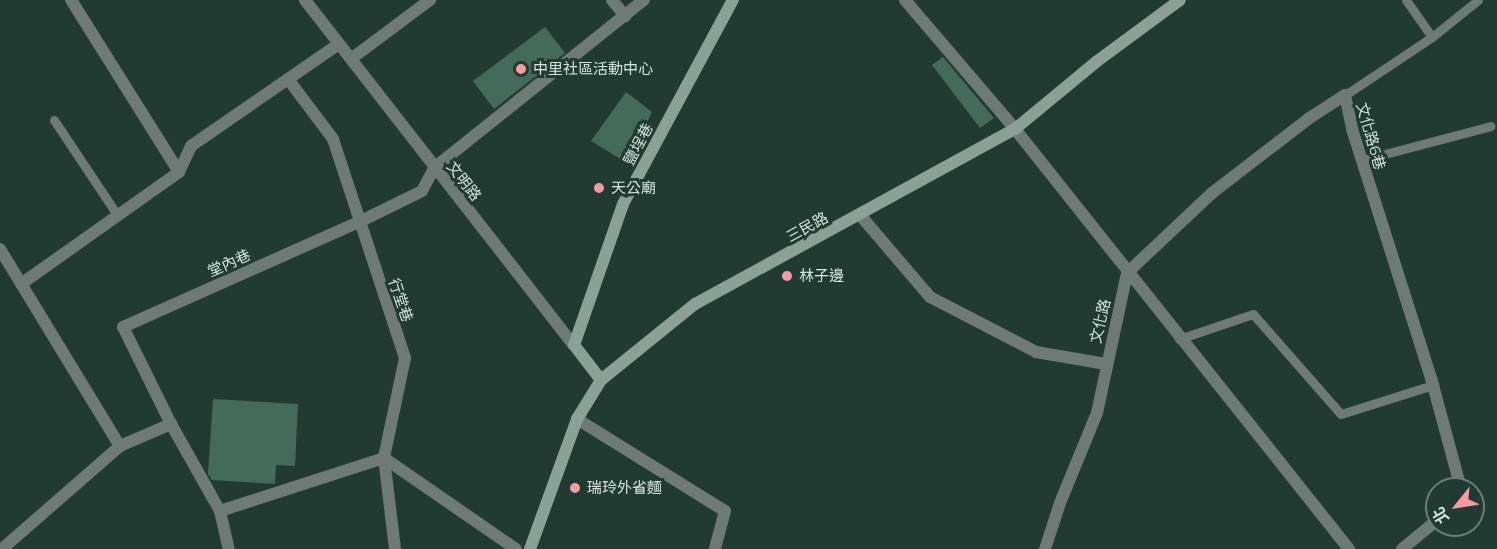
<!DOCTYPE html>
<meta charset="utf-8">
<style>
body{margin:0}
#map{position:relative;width:1497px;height:549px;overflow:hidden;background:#213b32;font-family:Montserrat,"Noto Sans TC",sans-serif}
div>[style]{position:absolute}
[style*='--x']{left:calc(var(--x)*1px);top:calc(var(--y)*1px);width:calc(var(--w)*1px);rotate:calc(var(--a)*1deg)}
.building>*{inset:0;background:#446a5c}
.lane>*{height:9px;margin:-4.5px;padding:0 4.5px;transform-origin:4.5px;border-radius:4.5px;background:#6d7a75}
.street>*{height:12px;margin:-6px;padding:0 6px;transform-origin:6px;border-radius:6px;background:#6d7a75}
.secondary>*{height:12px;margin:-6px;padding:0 6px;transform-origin:6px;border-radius:6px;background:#8ca098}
.dots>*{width:16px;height:16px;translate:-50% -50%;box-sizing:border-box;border:3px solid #213b32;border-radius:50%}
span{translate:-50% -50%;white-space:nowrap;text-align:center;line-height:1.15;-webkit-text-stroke:6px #213b32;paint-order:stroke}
.poi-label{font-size:15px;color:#d4e3dc}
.left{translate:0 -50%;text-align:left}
.street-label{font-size:15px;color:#d4e3dc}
.north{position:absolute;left:1425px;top:477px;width:60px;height:60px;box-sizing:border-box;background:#213b32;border:2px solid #697e76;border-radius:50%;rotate:240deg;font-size:16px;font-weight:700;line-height:24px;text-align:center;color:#d4e3dc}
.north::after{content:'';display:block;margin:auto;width:21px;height:27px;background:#f49aa0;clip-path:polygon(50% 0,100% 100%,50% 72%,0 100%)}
</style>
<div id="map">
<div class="building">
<div style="clip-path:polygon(545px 27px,565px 53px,494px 109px,473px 81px)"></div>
<div style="clip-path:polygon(943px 57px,994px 118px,980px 128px,932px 65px)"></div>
<div style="clip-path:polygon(626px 92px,652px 112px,627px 163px,591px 141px)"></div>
<div style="clip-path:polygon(213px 399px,298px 404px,295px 466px,276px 465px,275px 484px,212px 480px,208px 474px)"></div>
</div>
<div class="lane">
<div style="--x:1406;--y:0;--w:45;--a:54.9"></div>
<div style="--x:1345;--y:95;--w:105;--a:-33.7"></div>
<div style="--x:1432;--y:37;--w:59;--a:-38.8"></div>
<div style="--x:54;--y:120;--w:115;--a:56.3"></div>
<div style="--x:1362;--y:160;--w:133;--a:-14.8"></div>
<div style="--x:1179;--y:339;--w:78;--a:-18.7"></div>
<div style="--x:1253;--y:314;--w:133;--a:48.7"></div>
<div style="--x:1341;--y:414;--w:96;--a:-17.5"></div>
</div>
<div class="street">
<div style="--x:305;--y:0;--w:437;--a:52.1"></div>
<div style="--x:612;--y:0;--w:21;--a:51"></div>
<div style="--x:905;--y:0;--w:170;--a:49.5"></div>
<div style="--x:1015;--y:129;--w:537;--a:51.51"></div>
<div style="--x:351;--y:59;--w:99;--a:-36.8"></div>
<div style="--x:288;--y:79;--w:75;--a:53.1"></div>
<div style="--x:333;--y:139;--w:231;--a:71.8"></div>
<div style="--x:405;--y:358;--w:102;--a:101.9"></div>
<div style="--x:384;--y:458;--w:92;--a:83.1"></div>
<div style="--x:179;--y:172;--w:29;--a:-65"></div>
<div style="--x:191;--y:146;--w:180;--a:-34.6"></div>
<div style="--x:860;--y:215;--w:108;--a:49.5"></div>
<div style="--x:930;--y:297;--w:119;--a:27.4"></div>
<div style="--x:1036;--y:352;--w:71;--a:9.7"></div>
<div style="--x:0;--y:249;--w:231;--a:58.7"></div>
<div style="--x:1127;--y:273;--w:117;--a:-43.3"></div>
<div style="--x:1212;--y:193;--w:121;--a:-37.6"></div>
<div style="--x:1308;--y:119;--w:44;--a:-33"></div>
<div style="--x:1345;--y:95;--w:35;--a:78"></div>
<div style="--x:1352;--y:129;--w:269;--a:72.4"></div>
<div style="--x:1433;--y:385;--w:108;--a:74.9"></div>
<div style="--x:21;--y:284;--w:194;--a:-35.3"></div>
<div style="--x:179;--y:172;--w:203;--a:-122.1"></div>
<div style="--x:577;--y:419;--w:174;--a:31.9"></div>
<div style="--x:725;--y:511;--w:39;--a:105"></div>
<div style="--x:171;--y:424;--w:108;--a:-116.3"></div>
<div style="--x:123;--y:327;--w:258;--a:-24"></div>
<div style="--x:359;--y:222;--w:70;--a:-26.2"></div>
<div style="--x:422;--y:191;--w:26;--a:-62"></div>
<div style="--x:434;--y:168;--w:269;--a:-38.7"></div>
<div style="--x:220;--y:511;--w:172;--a:-17.9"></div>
<div style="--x:384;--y:458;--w:160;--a:34.6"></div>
<div style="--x:2;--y:549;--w:157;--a:-41.1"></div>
<div style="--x:120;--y:446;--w:56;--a:-23.3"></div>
<div style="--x:171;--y:424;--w:100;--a:60.6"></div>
<div style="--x:220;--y:511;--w:39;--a:77"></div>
<div style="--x:1045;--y:549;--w:48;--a:-71.9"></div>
<div style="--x:1060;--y:503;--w:97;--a:-67.7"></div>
<div style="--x:1097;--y:413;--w:143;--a:-77.9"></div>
<div style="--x:1402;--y:549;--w:45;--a:-39.6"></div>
</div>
<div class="secondary">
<div style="--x:601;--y:380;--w:44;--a:-127.6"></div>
<div style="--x:574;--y:345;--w:149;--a:-70.8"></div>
<div style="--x:623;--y:204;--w:232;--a:-61.7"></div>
<div style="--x:530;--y:549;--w:138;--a:-70.1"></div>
<div style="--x:577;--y:419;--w:46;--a:-58.4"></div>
<div style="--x:601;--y:380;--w:121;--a:-39"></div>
<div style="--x:695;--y:304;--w:365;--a:-28.7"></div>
<div style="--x:1015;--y:129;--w:105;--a:-39.6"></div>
<div style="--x:1096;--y:62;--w:104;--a:-36.4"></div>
</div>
<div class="dots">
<div style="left:521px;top:69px;background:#f49aa0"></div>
<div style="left:599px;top:188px;background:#f49aa0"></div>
<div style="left:787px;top:276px;background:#f49aa0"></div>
<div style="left:575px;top:488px;background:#f49aa0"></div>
</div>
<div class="poi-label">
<span class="left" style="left:533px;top:69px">中里社區活動中心</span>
<span class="left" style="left:611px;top:188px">天公廟</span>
<span class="left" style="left:799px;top:276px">林子邊</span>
<span class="left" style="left:587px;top:488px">瑞玲外省麵</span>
</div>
<div class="street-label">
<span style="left:1371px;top:136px;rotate:74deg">文化路6巷</span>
<span style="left:638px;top:144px;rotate:-62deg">鹽埕巷</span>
<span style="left:464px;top:181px;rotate:52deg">文明路</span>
<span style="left:807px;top:227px;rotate:-29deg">三民路</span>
<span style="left:229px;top:263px;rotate:-24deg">堂內巷</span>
<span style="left:401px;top:300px;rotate:71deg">行堂巷</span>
<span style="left:1100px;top:321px;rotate:-77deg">文化路</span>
</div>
<div class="north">北</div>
</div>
